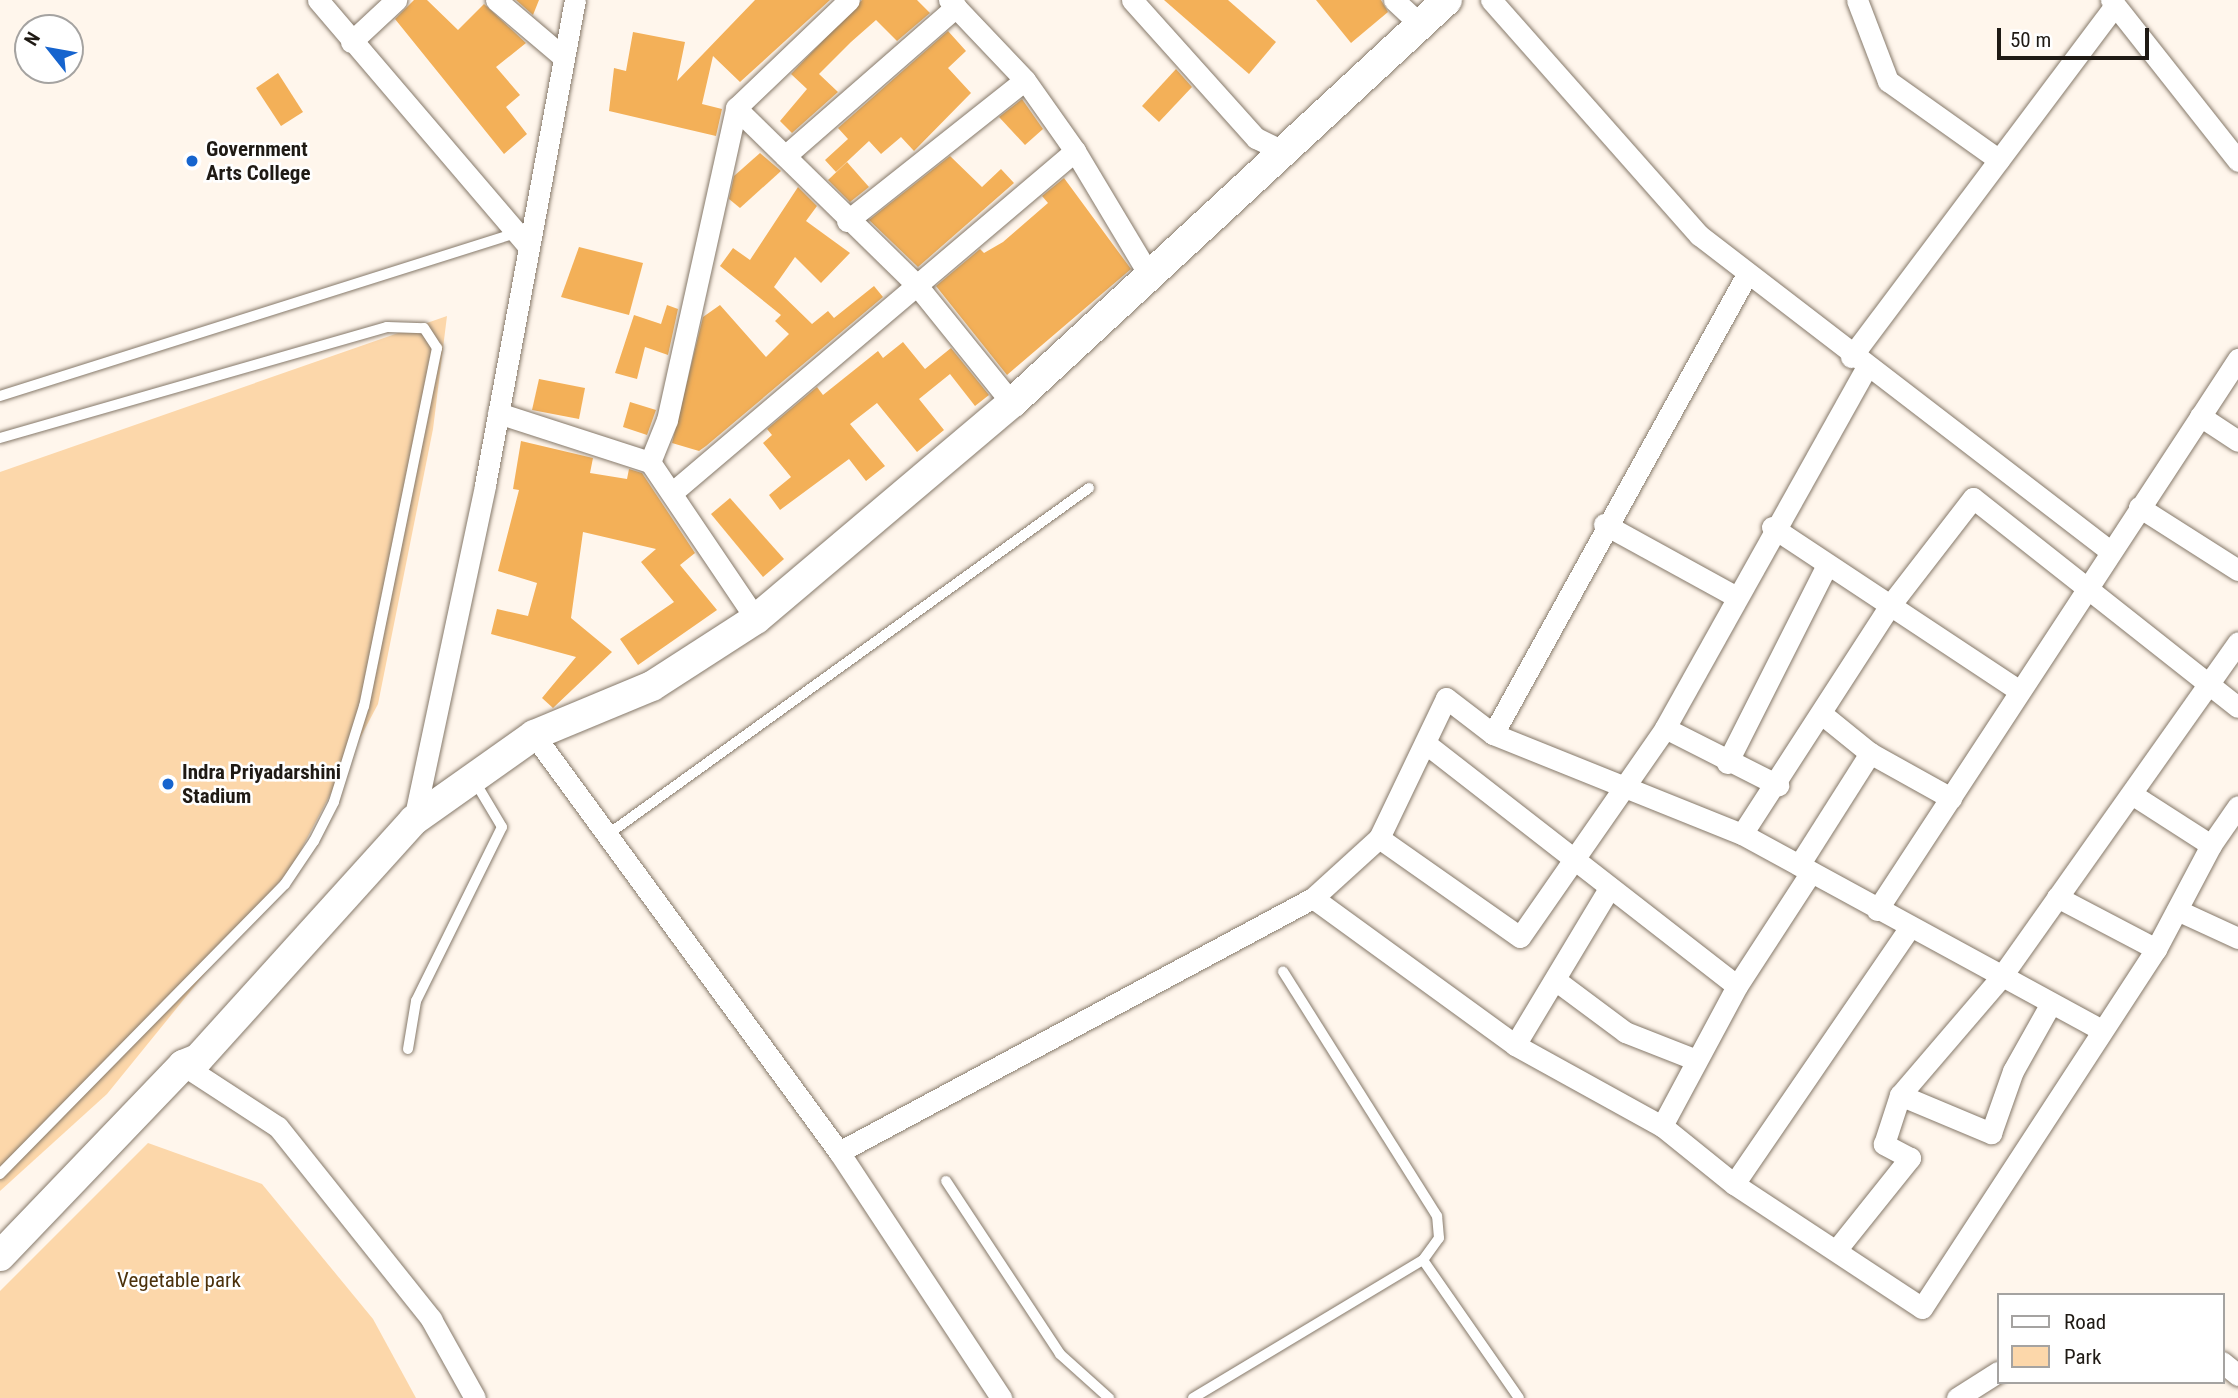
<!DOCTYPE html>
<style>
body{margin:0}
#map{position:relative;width:2238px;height:1398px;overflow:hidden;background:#fff6ec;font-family:"Roboto Condensed",sans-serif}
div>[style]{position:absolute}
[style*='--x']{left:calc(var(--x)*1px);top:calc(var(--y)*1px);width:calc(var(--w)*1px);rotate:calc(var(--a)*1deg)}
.green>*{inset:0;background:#fcd7aa}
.building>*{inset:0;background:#f3b058}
.roads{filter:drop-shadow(0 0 2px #86796a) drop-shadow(0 0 2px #86796a)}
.service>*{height:10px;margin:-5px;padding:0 5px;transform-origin:5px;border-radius:5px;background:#fff}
.minor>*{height:21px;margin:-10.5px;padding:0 10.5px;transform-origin:10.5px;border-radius:10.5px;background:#fff}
.secondary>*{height:30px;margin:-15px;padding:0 15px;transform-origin:15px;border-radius:15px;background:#fff}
.dots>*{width:19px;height:19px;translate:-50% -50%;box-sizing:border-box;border:4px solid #fff;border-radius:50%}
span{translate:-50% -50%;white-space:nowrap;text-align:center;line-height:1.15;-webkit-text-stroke:5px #fff;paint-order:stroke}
.poi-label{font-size:21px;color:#1f1a14;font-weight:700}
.left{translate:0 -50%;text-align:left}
.park-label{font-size:21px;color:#4c310b}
.legend{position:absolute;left:1997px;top:1293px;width:228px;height:91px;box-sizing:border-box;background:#fff;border:2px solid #a5a3a1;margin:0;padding:9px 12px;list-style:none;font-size:21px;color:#1f1a14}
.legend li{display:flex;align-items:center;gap:14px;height:35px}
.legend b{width:35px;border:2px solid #a5a3a1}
.north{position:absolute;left:14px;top:14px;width:70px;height:70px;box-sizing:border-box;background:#fff;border:2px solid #a5a3a1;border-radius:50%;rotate:301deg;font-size:19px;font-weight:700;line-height:28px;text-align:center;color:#1f1a14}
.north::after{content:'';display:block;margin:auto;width:24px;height:32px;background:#1664ce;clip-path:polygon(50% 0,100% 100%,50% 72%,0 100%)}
.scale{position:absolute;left:1997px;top:28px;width:152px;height:32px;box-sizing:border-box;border:4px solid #1f1a14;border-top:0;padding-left:9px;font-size:21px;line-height:24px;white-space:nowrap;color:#1f1a14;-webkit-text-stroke:5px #fff;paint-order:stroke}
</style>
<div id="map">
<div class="green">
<div style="clip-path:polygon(447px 316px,433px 429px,378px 704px,293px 865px,107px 1094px,0 1191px,0 472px)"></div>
<div style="clip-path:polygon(148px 1143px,262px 1184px,373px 1319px,416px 1398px,0 1398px,0 1291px)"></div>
</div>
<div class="building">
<div style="clip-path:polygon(414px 0,427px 0,458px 30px,484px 4px,526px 43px,496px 67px,520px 95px,506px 107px,527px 134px,504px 154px,395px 19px)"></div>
<div style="clip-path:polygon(516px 0,539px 0,533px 15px)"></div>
<div style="clip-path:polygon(755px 0,830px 0,740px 82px,713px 56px,702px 104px,722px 109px,716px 136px,609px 111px,614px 68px,626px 71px,633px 32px,685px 42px,677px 81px)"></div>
<div style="clip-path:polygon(862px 0,917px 0,930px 13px,897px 41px,876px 20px,851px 42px,819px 74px,838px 92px,792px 133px,780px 121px,807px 89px,791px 74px)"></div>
<div style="clip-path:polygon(1164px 0,1228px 0,1276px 42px,1249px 74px)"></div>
<div style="clip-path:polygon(1316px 0,1381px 0,1388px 12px,1351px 43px)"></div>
<div style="clip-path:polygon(948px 31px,966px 51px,948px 68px,971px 93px,914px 151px,901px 137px,881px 154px,869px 141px,836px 172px,825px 160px,848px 139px,838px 128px)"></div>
<div style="clip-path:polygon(1176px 69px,1192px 87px,1159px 122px,1142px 106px)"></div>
<div style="clip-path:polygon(278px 73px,303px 112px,281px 126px,256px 88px)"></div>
<div style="clip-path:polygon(1022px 99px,1043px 129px,1025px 145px,999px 117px)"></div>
<div style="clip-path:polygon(760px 153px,781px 171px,740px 208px,729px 199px,734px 176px)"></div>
<div style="clip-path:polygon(950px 156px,982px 187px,1001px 169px,1014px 183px,918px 267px,869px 220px)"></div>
<div style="clip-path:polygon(847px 162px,869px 187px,850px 202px,828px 180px)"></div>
<div style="clip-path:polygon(1064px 178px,1131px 269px,1007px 375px,936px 286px,980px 249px,984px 253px,1003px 242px,1048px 203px,1042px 196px)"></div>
<div style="clip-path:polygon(798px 187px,817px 206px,806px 221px,850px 253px,821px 283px,795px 257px,774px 287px,812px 324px,828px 311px,834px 318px,874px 286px,883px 297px,706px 446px,699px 451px,672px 443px,703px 317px,720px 305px,766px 357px,789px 334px,775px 321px,781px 315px,720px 266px,733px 248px,750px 260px)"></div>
<div style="clip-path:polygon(579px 247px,643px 263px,629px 315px,561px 297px)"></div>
<div style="clip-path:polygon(667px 305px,678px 309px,668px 355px,645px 347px,637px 379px,615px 373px,634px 315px,661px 324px)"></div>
<div style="clip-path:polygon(903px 342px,925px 369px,951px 348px,989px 395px,975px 406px,950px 374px,919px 399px,944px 430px,917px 452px,877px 403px,850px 424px,885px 466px,866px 481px,849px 459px,780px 510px,769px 495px,791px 477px,763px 443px,772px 435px,767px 429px,817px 387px,823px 395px,878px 351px,883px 358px)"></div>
<div style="clip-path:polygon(539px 379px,585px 388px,579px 419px,532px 410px)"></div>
<div style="clip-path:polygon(630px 402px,656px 410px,647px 435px,623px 427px)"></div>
<div style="clip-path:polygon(521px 441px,593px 458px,590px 473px,627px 479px,629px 469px,642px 473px,695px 553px,680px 565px,717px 610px,638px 665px,620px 639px,674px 602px,641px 562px,656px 549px,583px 532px,571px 618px,612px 652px,553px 708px,542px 698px,576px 657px,491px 634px,497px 609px,528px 616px,537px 583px,498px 571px,519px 490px,513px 489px)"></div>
<div style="clip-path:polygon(730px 498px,784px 559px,763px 577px,711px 514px)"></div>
</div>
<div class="roads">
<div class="service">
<div style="--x:0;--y:396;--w:541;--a:-17.53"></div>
<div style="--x:0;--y:438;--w:403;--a:-16"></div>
<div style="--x:387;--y:327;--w:37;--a:2"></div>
<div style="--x:424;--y:328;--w:24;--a:57"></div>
<div style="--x:437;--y:348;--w:365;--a:101.5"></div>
<div style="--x:364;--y:706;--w:101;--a:107.4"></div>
<div style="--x:334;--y:802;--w:44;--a:117.1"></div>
<div style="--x:314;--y:841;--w:52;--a:124"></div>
<div style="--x:285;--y:884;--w:407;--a:134.5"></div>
<div style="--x:607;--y:835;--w:594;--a:-35.75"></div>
<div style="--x:408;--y:1049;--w:49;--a:-80.5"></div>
<div style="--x:416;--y:1001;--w:194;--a:-63.7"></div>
<div style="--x:502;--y:827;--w:55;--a:-120.8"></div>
<div style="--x:946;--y:1181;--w:207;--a:56.6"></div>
<div style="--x:1060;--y:1354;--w:66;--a:41.9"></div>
<div style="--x:1423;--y:1260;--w:168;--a:55.2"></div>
<div style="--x:1193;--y:1398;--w:268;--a:-31"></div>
<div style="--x:1423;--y:1260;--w:27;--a:-54"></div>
<div style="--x:1439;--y:1238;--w:22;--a:-95"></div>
<div style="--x:1437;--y:1216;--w:289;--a:-122.2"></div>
</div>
<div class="minor">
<div style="--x:318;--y:0;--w:322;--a:49.5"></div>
<div style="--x:496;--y:0;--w:87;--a:40.3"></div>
<div style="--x:949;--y:0;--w:110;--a:46.5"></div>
<div style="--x:1025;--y:80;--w:87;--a:54.8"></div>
<div style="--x:1132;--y:0;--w:186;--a:48.1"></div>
<div style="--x:1256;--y:138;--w:34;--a:26"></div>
<div style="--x:1394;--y:0;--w:35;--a:43"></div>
<div style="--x:1491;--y:0;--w:314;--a:48.5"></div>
<div style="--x:1699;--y:235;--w:518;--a:37.56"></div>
<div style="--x:1857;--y:0;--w:87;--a:69.1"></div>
<div style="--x:1888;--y:81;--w:136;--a:35.4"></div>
<div style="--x:2111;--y:0;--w:205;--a:51.7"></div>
<div style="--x:351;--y:42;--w:62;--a:-43"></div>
<div style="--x:736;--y:108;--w:156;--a:-43.7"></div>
<div style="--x:785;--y:156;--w:227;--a:-41.1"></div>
<div style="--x:847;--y:221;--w:227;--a:-38.4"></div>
<div style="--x:1851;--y:357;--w:439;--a:-53.1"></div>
<div style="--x:498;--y:413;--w:160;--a:17.9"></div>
<div style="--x:650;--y:462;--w:189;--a:56"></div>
<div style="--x:2200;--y:416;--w:45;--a:33.3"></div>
<div style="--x:650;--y:462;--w:45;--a:-68"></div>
<div style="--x:667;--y:420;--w:320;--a:-77.5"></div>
<div style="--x:736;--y:108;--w:250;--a:44.4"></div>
<div style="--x:915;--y:283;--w:154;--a:51.1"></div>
<div style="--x:674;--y:491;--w:526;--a:-40.29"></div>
<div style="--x:1075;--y:151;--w:148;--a:59.1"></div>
<div style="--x:2139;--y:507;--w:117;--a:32.5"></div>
<div style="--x:1604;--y:524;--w:149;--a:28.8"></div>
<div style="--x:1772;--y:527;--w:297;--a:33.5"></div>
<div style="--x:1823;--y:715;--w:60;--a:39"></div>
<div style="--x:1870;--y:753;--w:93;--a:29.1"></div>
<div style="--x:1665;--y:728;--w:127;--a:26.8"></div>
<div style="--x:1493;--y:734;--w:268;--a:21.9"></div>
<div style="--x:1742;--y:834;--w:407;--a:28.6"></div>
<div style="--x:534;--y:735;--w:517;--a:53.82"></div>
<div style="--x:839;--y:1152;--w:295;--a:56.6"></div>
<div style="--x:1425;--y:743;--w:395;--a:37.9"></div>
<div style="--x:1737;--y:986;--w:159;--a:118.2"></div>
<div style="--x:1727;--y:763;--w:222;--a:-63.2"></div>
<div style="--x:414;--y:820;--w:342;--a:-78"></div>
<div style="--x:485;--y:485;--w:493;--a:-79.5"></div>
<div style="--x:1742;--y:834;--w:269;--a:-57.1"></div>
<div style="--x:1888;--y:608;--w:139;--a:-52.3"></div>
<div style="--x:1973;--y:498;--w:337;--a:38.3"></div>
<div style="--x:1379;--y:838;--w:172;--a:35.1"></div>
<div style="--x:1520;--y:937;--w:254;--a:-55.2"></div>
<div style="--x:1665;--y:728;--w:412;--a:-60.8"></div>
<div style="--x:2211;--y:845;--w:47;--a:-55.3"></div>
<div style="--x:1799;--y:865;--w:133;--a:-57.6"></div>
<div style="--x:2057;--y:897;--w:112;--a:27.7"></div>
<div style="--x:1313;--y:898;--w:250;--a:36"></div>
<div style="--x:1515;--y:1045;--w:168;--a:28.9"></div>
<div style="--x:1662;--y:1126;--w:92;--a:38.9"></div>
<div style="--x:1734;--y:1184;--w:225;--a:33.4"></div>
<div style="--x:1922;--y:1308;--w:429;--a:-56.9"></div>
<div style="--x:2156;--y:949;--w:118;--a:-62.1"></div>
<div style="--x:2211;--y:845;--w:93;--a:-147.3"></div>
<div style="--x:1877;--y:910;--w:659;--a:-56.77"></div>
<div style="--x:2177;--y:910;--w:67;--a:24.7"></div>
<div style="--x:1558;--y:982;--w:84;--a:36.7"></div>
<div style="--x:1625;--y:1032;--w:76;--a:21.5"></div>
<div style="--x:1737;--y:986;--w:136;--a:-57"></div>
<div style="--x:1515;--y:1045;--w:184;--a:-59"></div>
<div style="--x:183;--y:1065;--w:113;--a:33.1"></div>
<div style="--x:278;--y:1127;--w:246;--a:51.4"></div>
<div style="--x:431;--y:1319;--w:90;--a:60.9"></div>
<div style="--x:1900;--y:1095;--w:99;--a:22.7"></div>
<div style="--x:1991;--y:1133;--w:66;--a:-70.5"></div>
<div style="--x:2013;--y:1071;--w:76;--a:-60.7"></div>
<div style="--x:839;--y:1152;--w:538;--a:-28.19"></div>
<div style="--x:1313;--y:898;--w:89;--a:-42.3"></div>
<div style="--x:1379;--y:838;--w:155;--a:-64.4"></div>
<div style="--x:1446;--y:698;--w:59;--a:37.5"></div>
<div style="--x:1493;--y:734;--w:523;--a:-61.08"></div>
<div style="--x:1734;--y:1184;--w:311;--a:-55.6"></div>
<div style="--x:1837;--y:1249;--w:117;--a:-51.3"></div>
<div style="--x:1910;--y:1158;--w:30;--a:-152"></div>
<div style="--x:1884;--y:1144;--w:52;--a:-71.9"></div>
<div style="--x:1900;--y:1095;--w:155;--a:-49.4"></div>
<div style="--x:2001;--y:977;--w:410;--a:-54.7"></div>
<div style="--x:2222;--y:1362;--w:21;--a:39"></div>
<div style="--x:1957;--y:1398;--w:49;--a:-32.4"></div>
</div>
<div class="secondary">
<div style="--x:0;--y:1256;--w:265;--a:-46.2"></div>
<div style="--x:183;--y:1065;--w:16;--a:-22"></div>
<div style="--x:198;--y:1059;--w:322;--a:-47.9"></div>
<div style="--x:414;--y:820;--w:147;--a:-35.3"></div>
<div style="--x:534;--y:735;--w:128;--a:-22.6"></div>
<div style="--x:652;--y:686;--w:124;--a:-32.8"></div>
<div style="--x:756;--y:619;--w:335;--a:-40.2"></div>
<div style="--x:1012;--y:403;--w:593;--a:-42.81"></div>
</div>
</div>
<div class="dots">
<div style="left:192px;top:161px;background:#1664ce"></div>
<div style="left:168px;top:784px;background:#1664ce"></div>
</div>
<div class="poi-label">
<span class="left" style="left:206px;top:161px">Government<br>Arts College</span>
<span class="left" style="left:182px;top:784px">Indra Priyadarshini<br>Stadium</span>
</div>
<div class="park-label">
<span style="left:179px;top:1280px">Vegetable park</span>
</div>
<ul class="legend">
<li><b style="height:9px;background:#fff"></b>Road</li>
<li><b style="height:19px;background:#fcd7aa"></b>Park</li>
</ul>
<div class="north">N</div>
<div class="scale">50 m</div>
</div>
